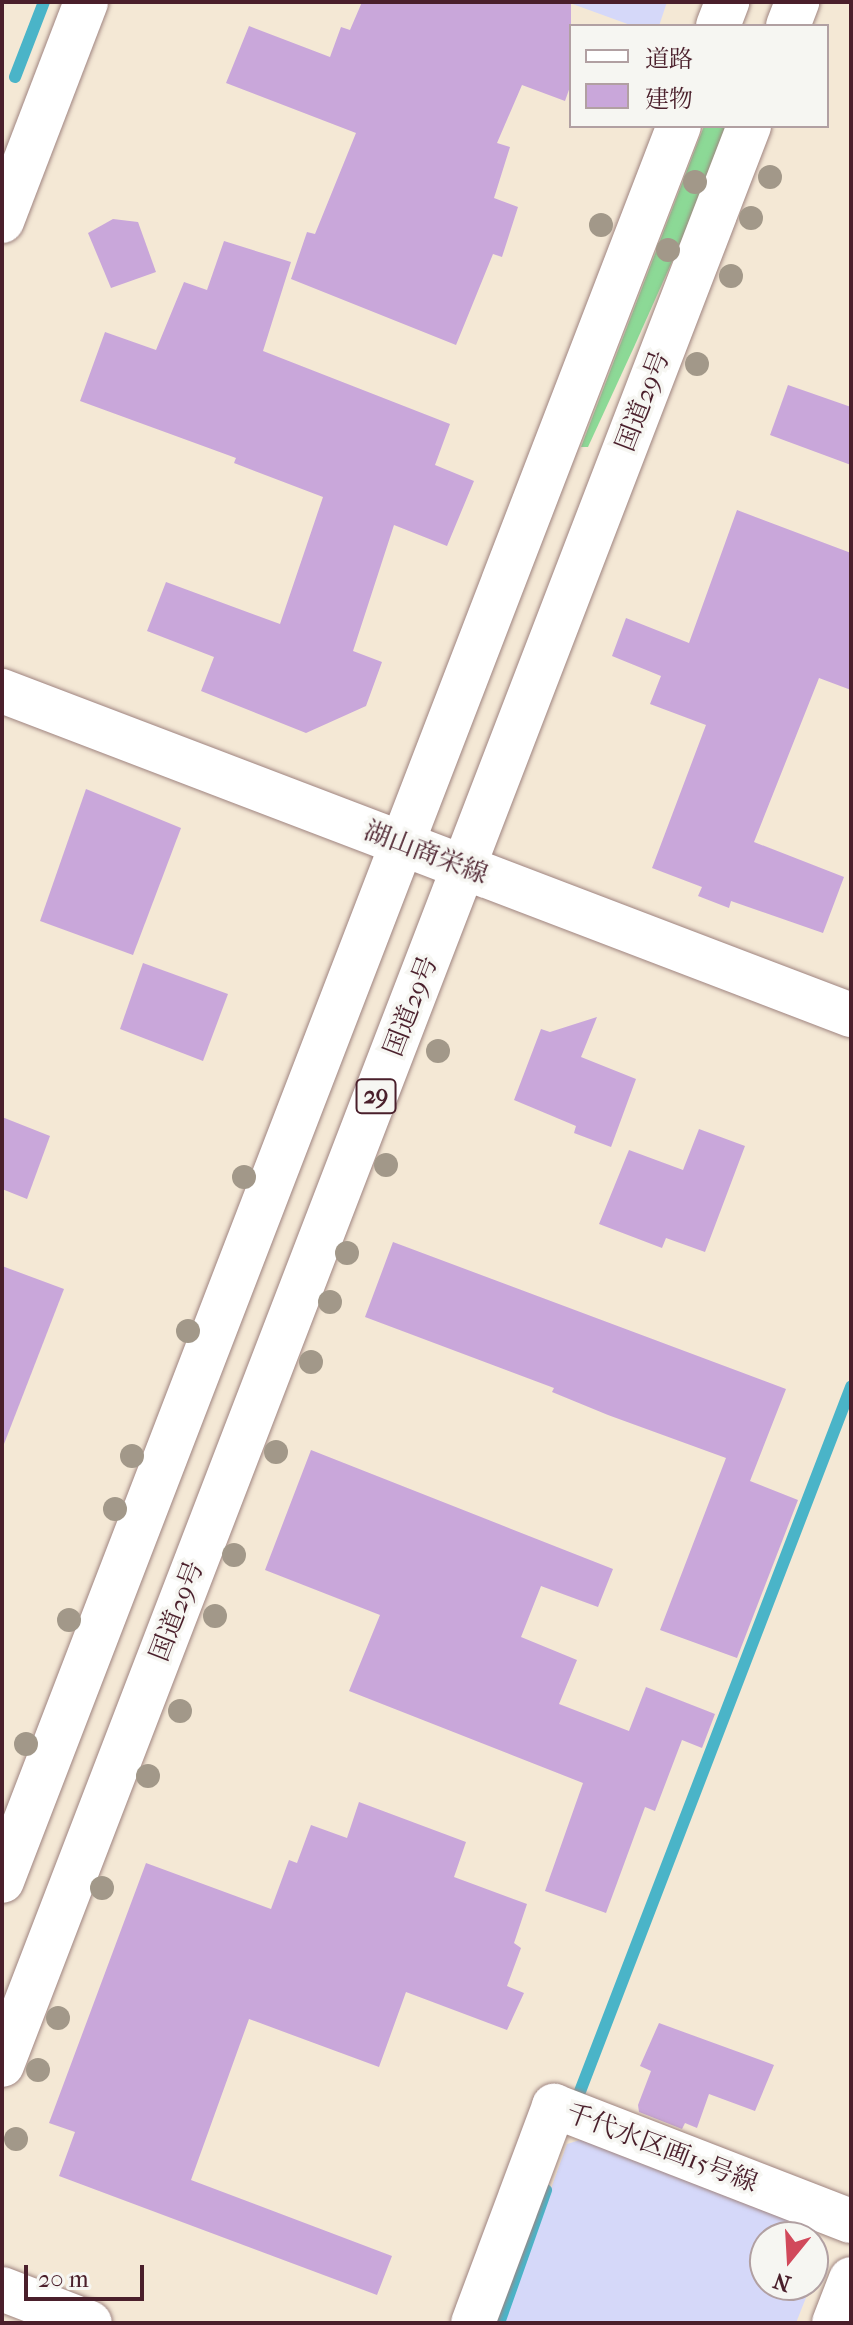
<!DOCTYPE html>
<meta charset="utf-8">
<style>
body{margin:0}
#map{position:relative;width:853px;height:2325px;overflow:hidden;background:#f4e8d5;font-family:"IM FELL French Canon","Noto Serif JP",serif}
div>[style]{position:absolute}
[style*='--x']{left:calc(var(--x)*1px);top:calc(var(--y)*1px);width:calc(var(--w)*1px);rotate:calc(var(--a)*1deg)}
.built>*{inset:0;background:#d5d8f9}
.green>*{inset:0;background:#8cd996}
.stream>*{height:12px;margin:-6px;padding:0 6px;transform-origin:6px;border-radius:6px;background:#4ab4c8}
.building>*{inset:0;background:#c9a7da}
.roads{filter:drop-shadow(0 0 2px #9f8480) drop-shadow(0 0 2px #9f8480)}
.street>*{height:44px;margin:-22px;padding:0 22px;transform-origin:22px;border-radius:22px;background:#fff}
.secondary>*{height:44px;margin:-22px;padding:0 22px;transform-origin:22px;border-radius:22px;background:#fff}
.highway>*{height:44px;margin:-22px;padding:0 22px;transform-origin:22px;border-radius:22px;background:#fff}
.trees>*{width:24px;height:24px;margin:-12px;border-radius:50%;background:#a29889}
span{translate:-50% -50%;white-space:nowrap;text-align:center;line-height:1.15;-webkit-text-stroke:7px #f6f6f2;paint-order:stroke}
.shield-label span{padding:2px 6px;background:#f6f6f2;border:2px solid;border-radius:6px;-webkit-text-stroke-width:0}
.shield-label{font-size:24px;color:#4a1f2b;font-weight:700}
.street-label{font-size:26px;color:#4a1f2b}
.frame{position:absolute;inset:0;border:4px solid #4a1f2b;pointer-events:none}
.legend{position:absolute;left:569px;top:24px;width:260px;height:104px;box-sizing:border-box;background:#f6f6f2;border:2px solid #b1a0a2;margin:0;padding:10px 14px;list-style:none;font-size:24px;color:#4a1f2b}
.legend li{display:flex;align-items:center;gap:16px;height:40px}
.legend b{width:40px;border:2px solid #b1a0a2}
.north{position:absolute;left:749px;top:2221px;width:80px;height:80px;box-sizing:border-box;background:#f6f6f2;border:2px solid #b1a0a2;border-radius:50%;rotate:198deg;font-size:22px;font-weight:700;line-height:32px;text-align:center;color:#4a1f2b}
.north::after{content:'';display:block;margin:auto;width:28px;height:36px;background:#d1495b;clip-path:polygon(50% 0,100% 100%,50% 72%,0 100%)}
.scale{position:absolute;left:24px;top:2265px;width:120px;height:36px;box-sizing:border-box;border:4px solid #4a1f2b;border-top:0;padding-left:10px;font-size:24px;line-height:28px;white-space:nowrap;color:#4a1f2b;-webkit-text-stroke:6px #f6f6f2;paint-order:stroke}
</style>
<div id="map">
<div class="built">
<div style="clip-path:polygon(567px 2px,667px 2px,659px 26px,633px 26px)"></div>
<div style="clip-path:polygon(583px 2139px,813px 2229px,824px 2252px,813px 2279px,813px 2237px,765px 2237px,765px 2285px,811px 2285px,796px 2323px,503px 2323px,567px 2144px)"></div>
</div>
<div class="green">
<div style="clip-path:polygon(704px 126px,726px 126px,687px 228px,634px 347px,588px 447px,581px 447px)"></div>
</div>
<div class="stream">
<div style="--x:15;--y:77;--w:80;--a:-68.9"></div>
<div style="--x:579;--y:2094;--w:758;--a:-68.96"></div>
<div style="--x:499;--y:2323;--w:141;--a:-70.5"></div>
</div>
<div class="building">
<div style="clip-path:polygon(362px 2px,571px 2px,571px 84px,565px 101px,522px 85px,497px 143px,510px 147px,494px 198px,518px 207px,502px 257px,493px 254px,456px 345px,291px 279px,307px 232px,315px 234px,356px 133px,226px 83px,249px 26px,330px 57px,341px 27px,350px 30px)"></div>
<div style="clip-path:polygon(113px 219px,138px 222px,156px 272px,111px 288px,88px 233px)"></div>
<div style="clip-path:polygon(224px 241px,291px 262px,263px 351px,450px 424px,435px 465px,474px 481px,447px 546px,394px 525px,353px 651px,382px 662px,366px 706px,306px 733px,201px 691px,214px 657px,147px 631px,166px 582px,280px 624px,323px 497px,234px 463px,236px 458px,80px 401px,105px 332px,156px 350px,184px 282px,207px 290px)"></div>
<div style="clip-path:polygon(788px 385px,851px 407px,851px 465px,770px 435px)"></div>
<div style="clip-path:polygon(737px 510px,851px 553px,851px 690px,819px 678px,754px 842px,844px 877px,823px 933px,731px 901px,729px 908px,698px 896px,702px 887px,652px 868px,706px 725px,650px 704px,661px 676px,612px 656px,626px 618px,689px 643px)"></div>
<div style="clip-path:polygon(86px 789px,181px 828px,133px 955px,40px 921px)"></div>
<div style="clip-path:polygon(143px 963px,228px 994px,203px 1061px,120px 1029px)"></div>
<div style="clip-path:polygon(597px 1017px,581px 1057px,636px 1079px,611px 1147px,574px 1133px,576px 1126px,514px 1100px,541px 1029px,550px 1032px)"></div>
<div style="clip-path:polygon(2px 1117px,50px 1136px,27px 1199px,2px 1189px)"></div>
<div style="clip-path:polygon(699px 1129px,745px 1146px,705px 1252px,666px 1238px,662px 1248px,599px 1224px,629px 1150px,683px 1170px)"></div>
<div style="clip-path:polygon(393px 1242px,786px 1389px,750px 1481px,798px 1500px,737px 1658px,660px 1630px,726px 1458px,608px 1415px,552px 1392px,554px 1388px,365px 1317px)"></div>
<div style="clip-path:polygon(2px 1266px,64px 1289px,4px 1444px,2px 1444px)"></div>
<div style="clip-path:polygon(311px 1450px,613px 1569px,598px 1607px,541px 1586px,521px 1637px,577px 1660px,559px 1704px,629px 1731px,646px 1687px,715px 1714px,702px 1748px,682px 1740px,655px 1811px,645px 1807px,606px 1913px,545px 1891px,583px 1783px,349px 1691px,380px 1615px,265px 1570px)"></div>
<div style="clip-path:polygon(359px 1802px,466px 1842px,454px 1877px,527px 1904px,514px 1943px,521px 1948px,507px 1986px,524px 1993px,507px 2030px,406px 1992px,379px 2067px,249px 2019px,191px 2180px,392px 2256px,377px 2295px,59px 2176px,75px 2132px,49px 2123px,146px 1863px,271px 1909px,289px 1860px,297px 1863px,311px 1825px,347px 1838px)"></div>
<div style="clip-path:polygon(659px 2023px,774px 2065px,755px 2111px,709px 2094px,697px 2128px,685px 2123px,682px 2129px,639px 2112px,638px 2105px,651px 2071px,640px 2066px)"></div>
</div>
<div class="roads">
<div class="street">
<div style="--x:2;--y:221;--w:235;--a:-69"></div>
<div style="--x:2;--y:2289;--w:94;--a:21.1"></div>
<div style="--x:473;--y:2323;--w:232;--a:-69.5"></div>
<div style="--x:554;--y:2106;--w:318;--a:21.2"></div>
<div style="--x:834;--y:2323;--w:47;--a:-68.9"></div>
</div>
<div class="secondary">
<div style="--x:2;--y:691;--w:909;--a:20.89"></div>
</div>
<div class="highway">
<div style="--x:718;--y:26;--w:26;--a:-69"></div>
<div style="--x:788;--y:26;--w:26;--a:-69"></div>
<div style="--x:2;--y:1881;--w:1881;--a:-68.91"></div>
<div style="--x:2;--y:2065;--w:2078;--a:-68.93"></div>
</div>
</div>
<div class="trees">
<div style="left:770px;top:177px"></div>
<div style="left:695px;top:182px"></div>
<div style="left:751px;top:218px"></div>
<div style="left:601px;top:225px"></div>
<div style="left:668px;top:250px"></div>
<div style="left:731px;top:276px"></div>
<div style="left:697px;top:364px"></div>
<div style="left:438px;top:1051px"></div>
<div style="left:386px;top:1165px"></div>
<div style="left:244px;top:1177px"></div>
<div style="left:347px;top:1253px"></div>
<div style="left:330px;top:1302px"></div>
<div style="left:188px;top:1331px"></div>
<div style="left:311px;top:1362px"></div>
<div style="left:276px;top:1452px"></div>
<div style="left:132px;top:1456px"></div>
<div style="left:115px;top:1509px"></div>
<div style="left:234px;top:1555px"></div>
<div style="left:215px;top:1616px"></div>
<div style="left:69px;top:1620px"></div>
<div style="left:180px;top:1711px"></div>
<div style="left:26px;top:1744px"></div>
<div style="left:148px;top:1776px"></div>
<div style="left:102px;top:1888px"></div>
<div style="left:58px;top:2018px"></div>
<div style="left:38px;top:2070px"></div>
<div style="left:16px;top:2139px"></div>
</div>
<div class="shield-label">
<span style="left:376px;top:1096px">29</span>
</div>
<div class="street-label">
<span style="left:643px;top:401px;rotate:-69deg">国道29号</span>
<span style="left:426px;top:853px;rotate:21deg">湖山商栄線</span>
<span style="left:411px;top:1006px;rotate:-69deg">国道29号</span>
<span style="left:177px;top:1611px;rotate:-69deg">国道29号</span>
<span style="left:662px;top:2148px;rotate:21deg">千代水区画15号線</span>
</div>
<div class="frame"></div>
<ul class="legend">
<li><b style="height:10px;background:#fff"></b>道路</li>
<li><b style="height:22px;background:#c9a7da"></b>建物</li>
</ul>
<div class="north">N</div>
<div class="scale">20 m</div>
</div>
